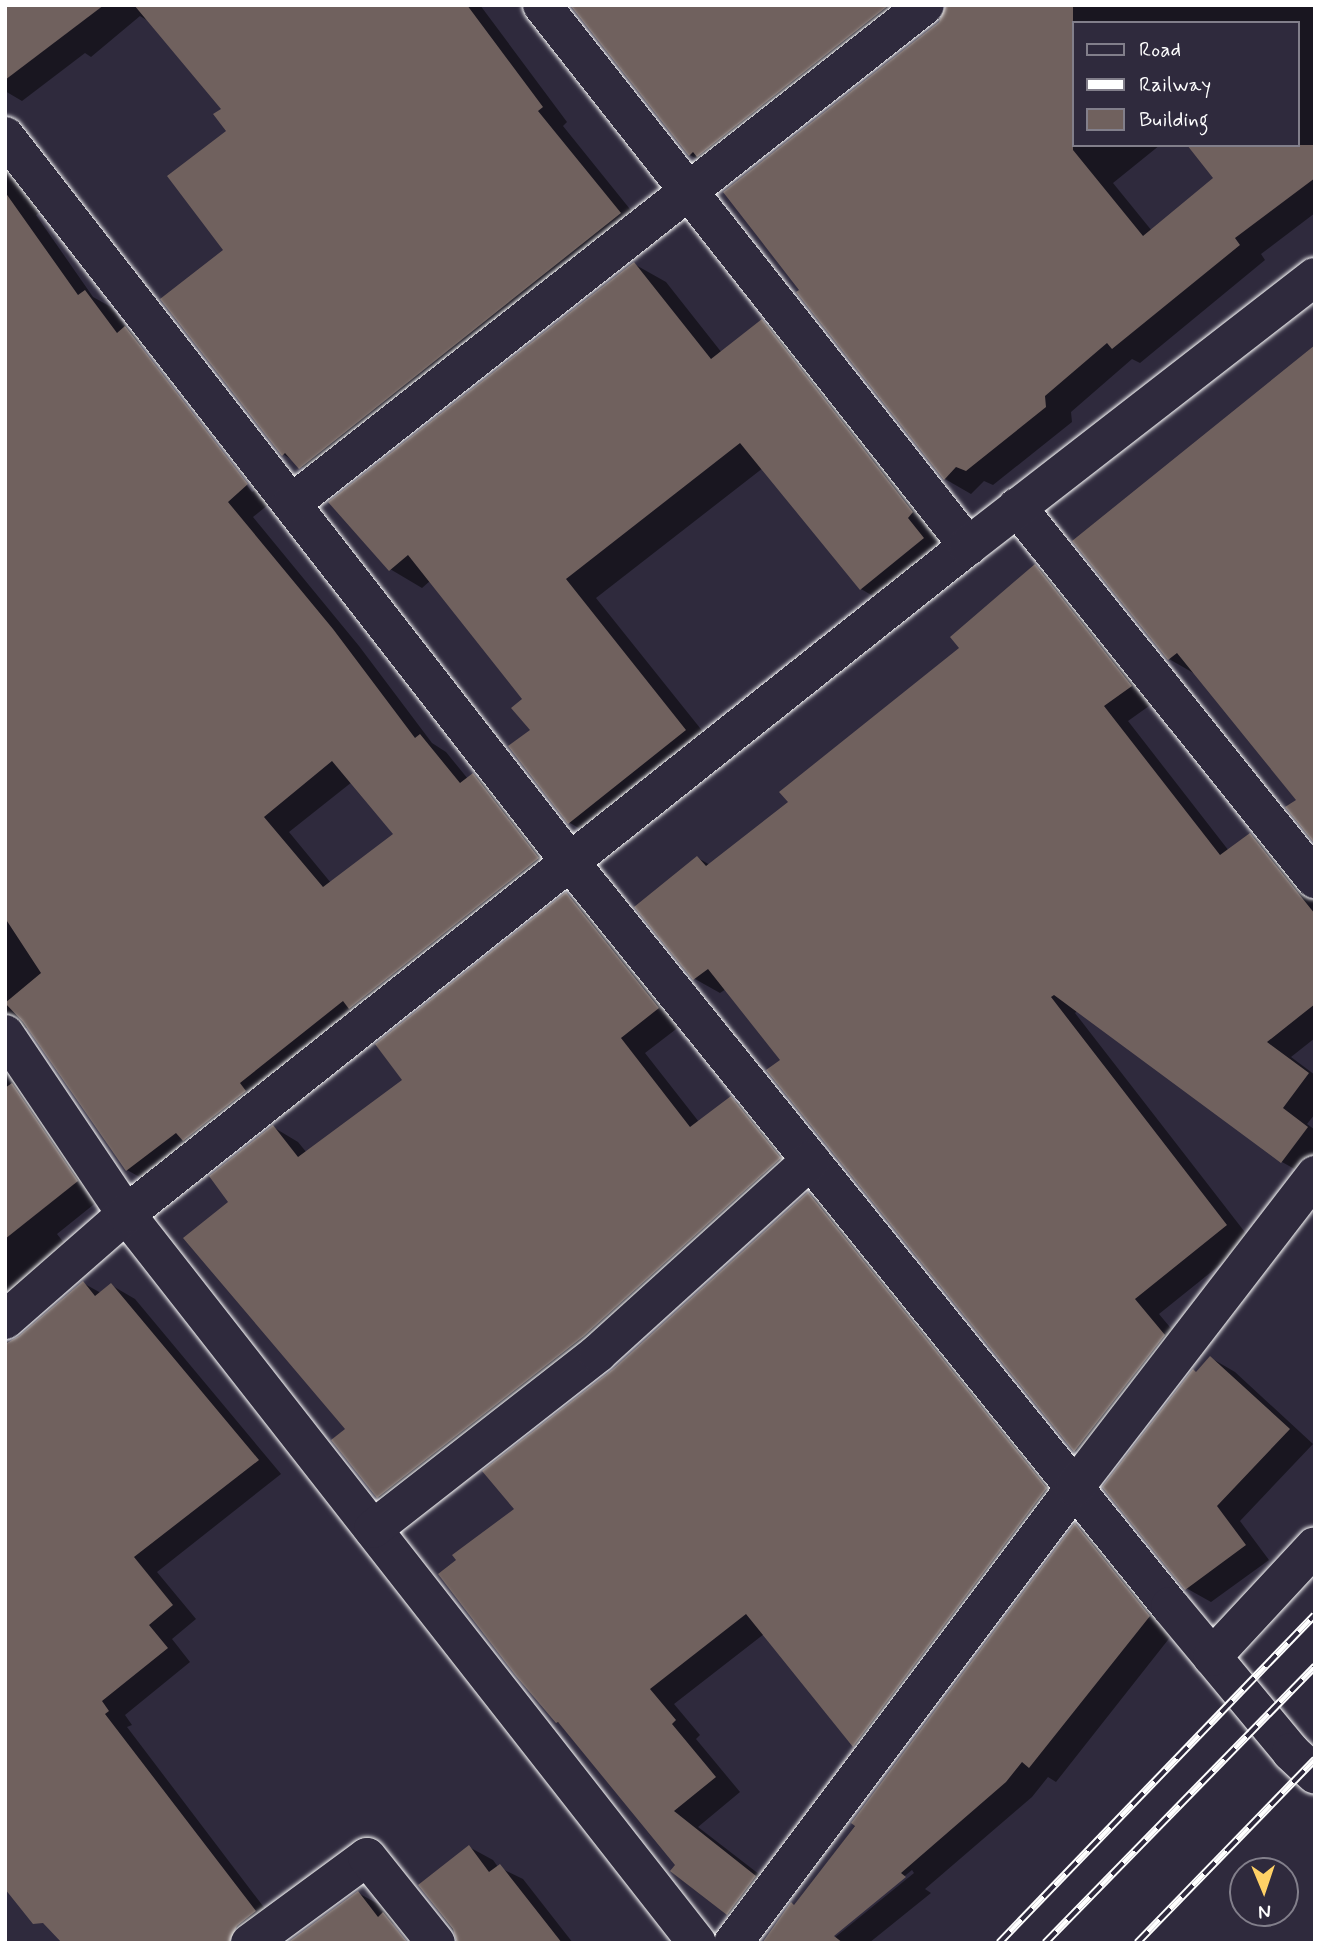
<!DOCTYPE html>
<style>
body{margin:0}
#map{position:relative;width:1320px;height:1948px;overflow:hidden;background:#2f2a3d;font-family:Mynerve,sans-serif}
div>[style]{position:absolute}
[style*='--x']{left:calc(var(--x)*1px);top:calc(var(--y)*1px);width:calc(var(--w)*1px);rotate:calc(var(--a)*1deg)}
.shadow>*{inset:0;background:#0007}
.building>*{inset:0;background:#70615e}
.roads{filter:drop-shadow(0 0 2px #fff) drop-shadow(0 0 2px #fff)}
.street>*{height:38px;margin:-19px;padding:0 19px;transform-origin:19px;border-radius:19px;background:#2f2a3d}
.rail>*{height:8px;margin-top:-4px;transform-origin:0;background:repeating-linear-gradient(90deg,#2f2a3d 0 16px,#fff 0 32px);box-sizing:border-box;border-block:2px solid #fff}
span{translate:-50% -50%;white-space:nowrap;text-align:center;line-height:1.15;-webkit-text-stroke:7px #2f2a3d;paint-order:stroke}
.frame{position:absolute;inset:0;border:7px solid #fff;pointer-events:none}
.legend{position:absolute;left:1072px;top:21px;width:228px;height:126px;box-sizing:border-box;background:#2f2a3d;border:2px solid #827f8b;margin:0;padding:9px 12px;list-style:none;font-size:21px;color:#fff}
.legend li{display:flex;align-items:center;gap:14px;height:35px}
.legend b{width:35px;border:2px solid #827f8b}
.north{position:absolute;left:1229px;top:1857px;width:70px;height:70px;box-sizing:border-box;background:#2f2a3d;border:2px solid #827f8b;border-radius:50%;rotate:178deg;font-size:19px;font-weight:700;line-height:28px;text-align:center;color:#fff}
.north::after{content:'';display:block;margin:auto;width:24px;height:32px;background:#ffd166;clip-path:polygon(50% 0,100% 100%,50% 72%,0 100%)}
</style>
<div id="map">
<div class="shadow">
<div style="clip-path:polygon(5px 5px,480px 5px,567px 122px,563px 126px,646px 229px,326px 483px,283px 454px,225px 250px,229px 132px,223px 109px,150px 22px,140px 16px,91px 57px,85px 53px,22px 101px,5px 91px)"></div>
<div style="clip-path:polygon(572px 5px,934px 5px,714px 169px,690px 155px)"></div>
<div style="clip-path:polygon(evenodd,947px 5px,1315px 5px,1315px 213px,1261px 254px,1265px 260px,1140px 363px,1132px 359px,1071px 412px,1072px 422px,993px 485px,984px 481px,971px 494px,945px 479px,940px 23px,947px 5px,1073px 23px,1297px 23px,1297px 145px,1215px 178px,1152px 231px,1113px 183px,1160px 145px,1073px 145px,1073px 23px)"></div>
<div style="clip-path:polygon(evenodd,5px 163px,40px 212px,36px 215px,93px 297px,111px 307px,129px 330px,152px 344px,274px 500px,253px 517px,359px 646px,432px 743px,446px 752px,468px 779px,473px 775px,500px 790px,565px 874px,154px 1185px,127px 1170px,29px 1027px,20px 1030px,103px 1197px,57px 1234px,80px 1263px,5px 1335px,5px 163px,138px 345px,142px 345px,255px 490px,252px 492px,138px 345px,5px 163px,352px 782px,395px 835px,331px 883px,289px 832px,352px 782px)"></div>
<div style="clip-path:polygon(634px 264px,666px 282px,722px 353px,762px 321px,794px 340px,955px 557px,892px 607px,861px 589px,763px 468px,596px 598px,716px 748px,601px 841px,570px 823px,510px 747px,532px 730px,524px 700px,430px 581px,422px 588px,390px 569px)"></div>
<div style="clip-path:polygon(1314px 348px,1298px 800px,1197px 675px,1169px 659px)"></div>
<div style="clip-path:polygon(1035px 566px,1060px 581px,1156px 701px,1128px 721px,1229px 851px,1250px 835px,1276px 850px,1315px 900px,1315px 1038px,1291px 1057px,1315px 1075px,1315px 1114px,1307px 1124px,1315px 1130px,1315px 1166px,1307px 1176px,1282px 1162px,1078px 1010px,1075px 1013px,1251px 1240px,1159px 1314px,1189px 1350px,1100px 1465px,1075px 1451px,768px 1070px,782px 1060px,726px 989px,720px 993px,695px 979px,698px 858px,710px 865px,790px 802px,962px 648px)"></div>
<div style="clip-path:polygon(567px 895px,592px 909px,684px 1023px,645px 1053px,699px 1122px,731px 1099px,757px 1113px,805px 1173px,403px 1512px,378px 1497px,347px 1430px,230px 1202px,273px 1127px,298px 1142px,307px 1153px,404px 1080px)"></div>
<div style="clip-path:polygon(808px 1194px,834px 1209px,1071px 1504px,879px 1760px,854px 1745px,764px 1634px,674px 1704px,700px 1735px,696px 1739px,740px 1792px,698px 1827px,781px 1891px,753px 1928px,728px 1914px,677px 1865px,564px 1726px,557px 1722px,516px 1509px,614px 1371px)"></div>
<div style="clip-path:polygon(83px 1283px,101px 1293px,111px 1285px,135px 1299px,281px 1474px,157px 1572px,196px 1619px,172px 1639px,190px 1662px,125px 1715px,132px 1725px,127px 1727px,278px 1926px,258px 1943px,65px 1943px,5px 1880px,5px 1343px,20px 1338px)"></div>
<div style="clip-path:polygon(1211px 1358px,1235px 1372px,1313px 1444px,1240px 1521px,1269px 1560px,1211px 1602px,1186px 1588px,1197px 1373px)"></div>
<div style="clip-path:polygon(1076px 1526px,1101px 1540px,1175px 1631px,1056px 1782px,1048px 1777px,1032px 1797px,925px 1889px,931px 1893px,869px 1943px,828px 1943px,914px 1873px,912px 1870px,823px 1943px,795px 1907px)"></div>
<div style="clip-path:polygon(469px 1847px,493px 1860px,498px 1867px,523px 1879px,573px 1943px,459px 1943px,459px 1939px,420px 1886px)"></div>
<div style="clip-path:polygon(358px 1893px,382px 1906px,419px 1943px,410px 1943px,396px 1925px,388px 1921px,290px 1943px)"></div>
</div>
<div class="building">
<div style="clip-path:polygon(5px 5px,104px 5px,5px 80px)"></div>
<div style="clip-path:polygon(134px 5px,467px 5px,543px 107px,538px 111px,621px 213px,299px 469px,285px 453px,282px 456px,160px 299px,223px 250px,167px 176px,226px 131px,213px 114px,221px 109px)"></div>
<div style="clip-path:polygon(570px 5px,889px 5px,697px 157px,693px 152px,689px 156px)"></div>
<div style="clip-path:polygon(946px 5px,1073px 5px,1073px 150px,1143px 236px,1213px 178px,1187px 145px,1315px 145px,1315px 178px,1235px 238px,1240px 245px,1112px 349px,1107px 343px,1045px 396px,1046px 407px,966px 471px,956px 467px,944px 480px,796px 292px,799px 290px,723px 192px,939px 22px)"></div>
<div style="clip-path:polygon(evenodd,5px 192px,78px 295px,85px 290px,117px 333px,125px 326px,248px 484px,228px 502px,333px 629px,415px 738px,420px 734px,460px 783px,473px 773px,539px 858px,349px 1009px,343px 1001px,240px 1083px,246px 1091px,183px 1141px,176px 1133px,126px 1171px,23px 1022px,5px 1003px,41px 973px,5px 918px,5px 192px,332px 761px,393px 834px,323px 887px,264px 817px,332px 761px)"></div>
<div style="clip-path:polygon(634px 262px,711px 359px,762px 319px,913px 512px,908px 518px,924px 538px,860px 590px,740px 443px,566px 579px,686px 730px,568px 824px,508px 746px,530px 730px,511px 708px,522px 699px,408px 555px,389px 571px,328px 502px)"></div>
<div style="clip-path:polygon(1315px 345px,1315px 844px,1285px 807px,1296px 800px,1177px 653px,1168px 660px,1072px 541px)"></div>
<div style="clip-path:polygon(1035px 564px,1132px 686px,1104px 706px,1220px 855px,1250px 833px,1315px 914px,1315px 1004px,1267px 1042px,1309px 1073px,1283px 1108px,1308px 1127px,1281px 1163px,1054px 995px,1051px 997px,1227px 1225px,1135px 1299px,1165px 1335px,1074px 1452px,766px 1070px,780px 1060px,708px 969px,693px 980px,634px 907px,697px 856px,706px 866px,788px 802px,779px 792px,959px 648px,950px 637px)"></div>
<div style="clip-path:polygon(566px 892px,659px 1008px,621px 1038px,690px 1127px,731px 1096px,781px 1158px,584px 1336px,377px 1498px,331px 1440px,345px 1429px,183px 1238px,228px 1202px,209px 1176px,273px 1125px,298px 1157px,402px 1080px,375px 1044px)"></div>
<div style="clip-path:polygon(12px 1083px,78px 1181px,5px 1239px,5px 1088px)"></div>
<div style="clip-path:polygon(808px 1192px,1047px 1488px,853px 1747px,746px 1614px,650px 1689px,676px 1720px,672px 1724px,716px 1777px,674px 1811px,756px 1876px,727px 1915px,670px 1871px,675px 1865px,558px 1722px,556px 1723px,516px 1676px,438px 1574px,456px 1560px,452px 1555px,514px 1509px,482px 1471px,613px 1369px)"></div>
<div style="clip-path:polygon(83px 1281px,95px 1296px,111px 1283px,259px 1460px,134px 1557px,173px 1605px,149px 1625px,168px 1648px,102px 1701px,109px 1711px,105px 1714px,256px 1911px,237px 1926px,229px 1943px,62px 1943px,43px 1923px,33px 1924px,5px 1889px,5px 1344px,19px 1336px)"></div>
<div style="clip-path:polygon(1210px 1356px,1290px 1429px,1217px 1506px,1246px 1545px,1185px 1590px,1102px 1487px,1193px 1369px,1196px 1372px)"></div>
<div style="clip-path:polygon(1075px 1523px,1150px 1616px,1029px 1768px,1022px 1762px,1006px 1782px,901px 1873px,906px 1877px,834px 1936px,843px 1943px,762px 1943px,791px 1902px,794px 1905px,855px 1826px,851px 1823px)"></div>
<div style="clip-path:polygon(469px 1845px,489px 1872px,500px 1864px,562px 1943px,457px 1943px,453px 1929px,418px 1885px)"></div>
<div style="clip-path:polygon(358px 1891px,378px 1917px,383px 1912px,408px 1943px,287px 1943px)"></div>
</div>
<div class="roads">
<div class="street">
<div style="--x:542;--y:5;--w:689;--a:51.78"></div>
<div style="--x:5;--y:136;--w:920;--a:52.11"></div>
<div style="--x:570;--y:862;--w:956;--a:51.12"></div>
<div style="--x:1170;--y:1606;--w:190;--a:50.3"></div>
<div style="--x:1291;--y:1752;--w:33;--a:43"></div>
<div style="--x:292;--y:503;--w:805;--a:-38.19"></div>
<div style="--x:1017;--y:507;--w:477;--a:51.3"></div>
<div style="--x:5;--y:1034;--w:217;--a:56.1"></div>
<div style="--x:126;--y:1214;--w:926;--a:51.93"></div>
<div style="--x:5;--y:1320;--w:161;--a:-41.2"></div>
<div style="--x:126;--y:1214;--w:1075;--a:-38.43"></div>
<div style="--x:968;--y:546;--w:439;--a:-37.8"></div>
<div style="--x:373;--y:1529;--w:286;--a:-38"></div>
<div style="--x:598;--y:1353;--w:287;--a:-42.2"></div>
<div style="--x:1212;--y:1657;--w:151;--a:-47.1"></div>
<div style="--x:250;--y:1943;--w:145;--a:-36.3"></div>
<div style="--x:367;--y:1857;--w:110;--a:51.3"></div>
<div style="--x:733;--y:1943;--w:570;--a:-53.13"></div>
<div style="--x:1075;--y:1487;--w:394;--a:-52.4"></div>
</div>
</div>
<div class="rail">
<div style="--x:999;--y:1943;--w:455;--a:-46.1"></div>
<div style="--x:1045;--y:1943;--w:387;--a:-45.7"></div>
<div style="--x:1137;--y:1943;--w:256;--a:-45.9"></div>
</div>
<div class="frame"></div>
<ul class="legend">
<li><b style="height:9px;background:#2f2a3d"></b>Road</li>
<li><b style="height:9px;background:#fff"></b>Railway</li>
<li><b style="height:19px;background:#70615e"></b>Building</li>
</ul>
<div class="north">N</div>
</div>
